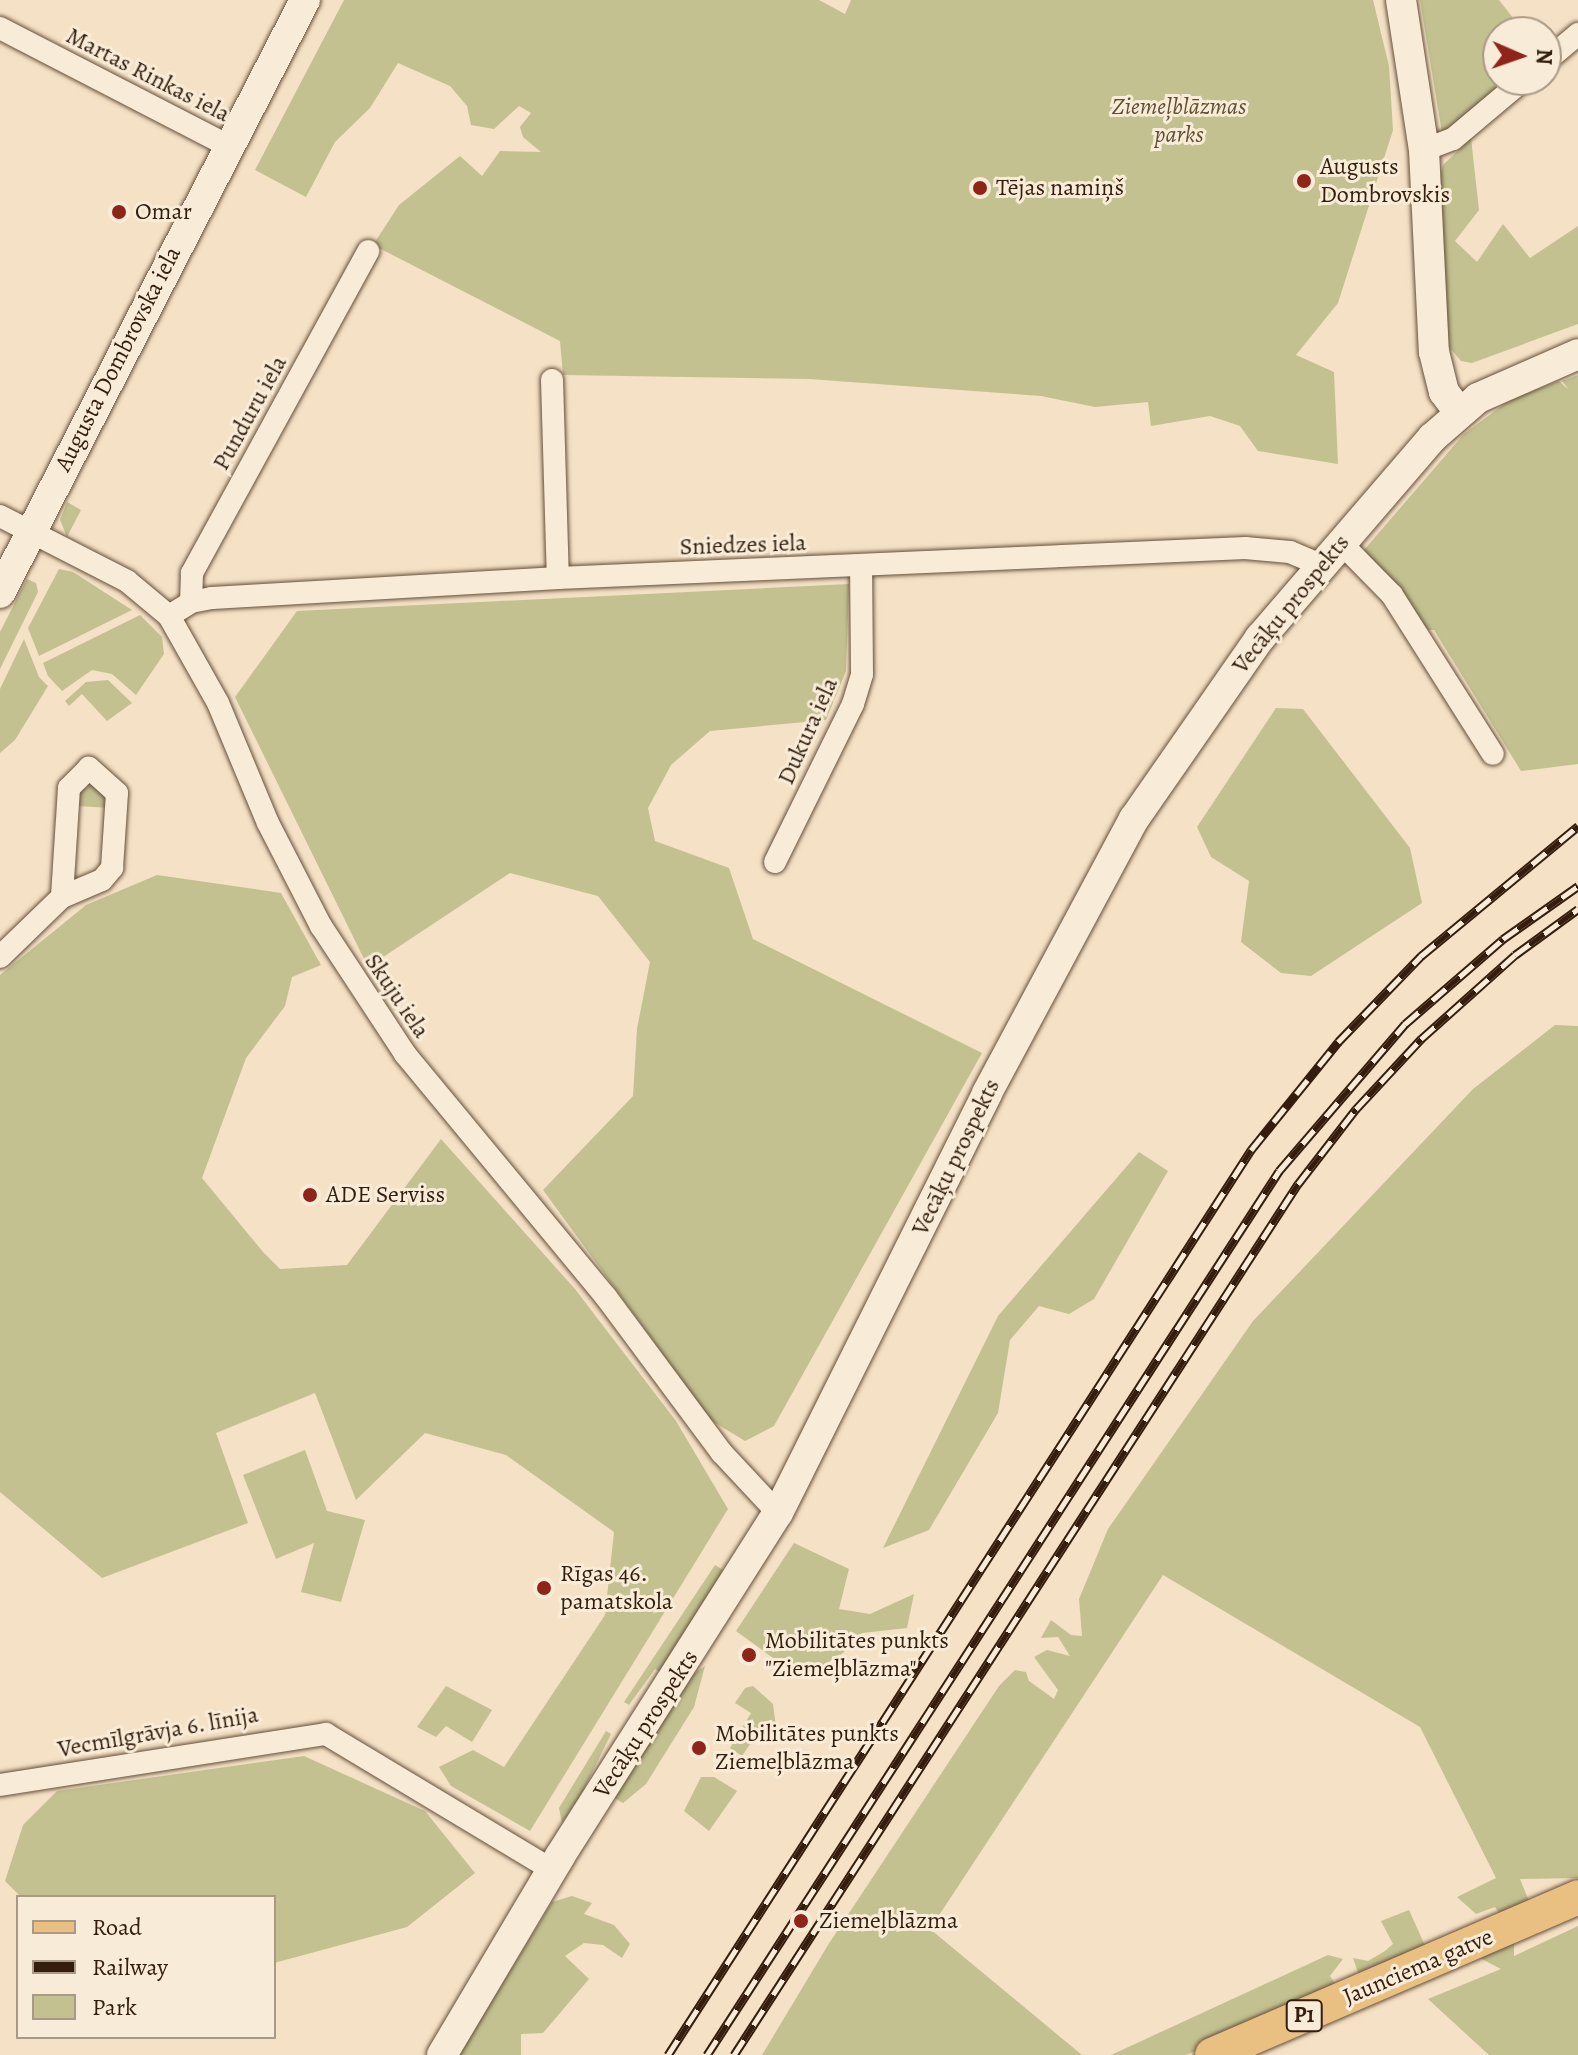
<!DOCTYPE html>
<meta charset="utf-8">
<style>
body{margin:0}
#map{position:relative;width:1578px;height:2055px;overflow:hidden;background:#f5e1c5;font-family:Alegreya,serif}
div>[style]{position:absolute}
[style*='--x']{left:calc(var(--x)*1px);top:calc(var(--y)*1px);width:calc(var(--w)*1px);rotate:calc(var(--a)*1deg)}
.green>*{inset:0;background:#c3c190}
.roads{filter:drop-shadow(0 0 2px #644e3a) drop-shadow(0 0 2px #644e3a)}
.street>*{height:22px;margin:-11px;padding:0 11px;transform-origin:11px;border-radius:11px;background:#f8ecd9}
.secondary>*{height:30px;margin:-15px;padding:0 15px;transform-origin:15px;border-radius:15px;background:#f8ecd9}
.primary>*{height:34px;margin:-17px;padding:0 17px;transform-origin:17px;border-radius:17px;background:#eac082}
.rail>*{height:9px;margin-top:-4.5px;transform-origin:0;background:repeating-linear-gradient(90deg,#f8ecd9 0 18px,#341d0c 0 36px);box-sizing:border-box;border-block:2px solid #341d0c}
.dots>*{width:22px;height:22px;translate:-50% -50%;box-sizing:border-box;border:4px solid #f8ecd9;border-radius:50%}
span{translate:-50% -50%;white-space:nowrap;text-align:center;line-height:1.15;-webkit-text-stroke:6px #f8ecd9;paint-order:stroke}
.shield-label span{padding:2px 6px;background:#f8ecd9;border:2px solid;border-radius:6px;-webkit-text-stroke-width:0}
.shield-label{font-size:22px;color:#341d0c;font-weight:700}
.street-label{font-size:24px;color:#341d0c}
.park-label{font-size:24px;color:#5f4e34;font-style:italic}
.poi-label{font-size:24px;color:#341d0c}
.left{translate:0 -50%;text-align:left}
.legend{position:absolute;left:16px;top:1895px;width:260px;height:144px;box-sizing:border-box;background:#f8ecd9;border:2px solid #aa9987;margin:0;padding:10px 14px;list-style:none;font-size:24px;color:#341d0c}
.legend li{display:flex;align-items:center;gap:16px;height:40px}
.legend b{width:40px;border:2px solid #aa9987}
.north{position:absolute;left:1482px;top:16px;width:80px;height:80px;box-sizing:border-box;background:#f8ecd9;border:2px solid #aa9987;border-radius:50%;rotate:92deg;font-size:22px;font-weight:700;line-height:32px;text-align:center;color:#341d0c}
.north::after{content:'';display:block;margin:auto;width:28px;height:36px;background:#8f2418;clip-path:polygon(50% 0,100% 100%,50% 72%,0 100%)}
</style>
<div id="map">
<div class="green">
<div style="clip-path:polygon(344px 0,819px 0,845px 14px,851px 0,1373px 0,1389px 66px,1393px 130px,1338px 303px,1296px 355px,1334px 372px,1338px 464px,1258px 451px,1240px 426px,1210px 416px,1151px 426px,1148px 402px,1095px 407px,1041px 396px,809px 379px,563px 375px,560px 341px,373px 245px,399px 205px,460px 156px,482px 176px,500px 151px,541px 152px,523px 137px,520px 127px,531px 113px,519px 106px,494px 129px,471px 125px,467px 106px,450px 86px,398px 63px,370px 108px,335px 142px,306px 197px,255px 170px)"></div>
<div style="clip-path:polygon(1420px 0,1499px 0,1524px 32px,1498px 32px,1498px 80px,1510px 80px,1442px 133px)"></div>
<div style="clip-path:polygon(1471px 138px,1479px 210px,1455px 241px,1477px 262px,1503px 224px,1530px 258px,1578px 226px,1578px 324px,1472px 363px,1461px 361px,1449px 347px,1437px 187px,1443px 165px)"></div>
<div style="clip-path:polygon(1578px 375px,1578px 764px,1521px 771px,1434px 630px,1428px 630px,1364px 550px,1464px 434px,1511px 399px,1559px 381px,1569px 390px,1562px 381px)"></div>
<div style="clip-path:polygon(67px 502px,81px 510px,67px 537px,60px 520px)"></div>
<div style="clip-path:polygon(59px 569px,73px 572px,132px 610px,39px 656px,28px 628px)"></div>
<div style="clip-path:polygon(27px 579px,36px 583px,38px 592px,0 669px,0 632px)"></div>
<div style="clip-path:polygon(849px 584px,846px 671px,826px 720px,710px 731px,671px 765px,648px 808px,655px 841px,729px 868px,753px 939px,982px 1053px,774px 1426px,745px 1441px,712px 1421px,543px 1190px,633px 1096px,637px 1029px,650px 962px,598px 896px,510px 873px,368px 967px,235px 697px,297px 611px)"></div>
<div style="clip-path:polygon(140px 615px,162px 637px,164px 654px,136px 695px,112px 674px,92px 670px,62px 691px,48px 676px,43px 663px)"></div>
<div style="clip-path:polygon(24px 639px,39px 677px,48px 686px,15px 740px,0 753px,0 689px)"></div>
<div style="clip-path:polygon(108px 680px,132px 703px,107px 721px,82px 694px,69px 706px,65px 701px,86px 682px)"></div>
<div style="clip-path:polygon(1276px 708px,1303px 709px,1410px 848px,1422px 903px,1311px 976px,1281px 973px,1241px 942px,1249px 881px,1211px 857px,1197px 827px)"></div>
<div style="clip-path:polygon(93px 784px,107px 794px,111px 808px,77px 806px,79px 792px)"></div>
<div style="clip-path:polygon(157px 875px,281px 893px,321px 965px,292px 977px,285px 1006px,246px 1058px,202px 1178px,263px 1252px,280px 1269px,347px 1265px,441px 1139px,575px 1289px,676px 1421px,728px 1509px,530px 1831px,451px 1786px,439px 1767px,473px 1750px,504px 1767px,605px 1615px,614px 1532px,506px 1455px,425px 1433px,356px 1500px,315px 1393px,216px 1433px,248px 1523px,102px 1578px,0 1492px,0 975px,86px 905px)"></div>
<div style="clip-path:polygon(1555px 1025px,1578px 1026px,1578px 1878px,1520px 1879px,1531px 1906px,1502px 1918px,1495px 1907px,1476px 1914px,1457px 1897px,1496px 1878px,1420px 1727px,1163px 1575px,930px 1929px,1082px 2055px,762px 2055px,828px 1945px,999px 1686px,1015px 1670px,1026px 1672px,1029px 1681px,1054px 1699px,1058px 1690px,1034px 1657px,1047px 1650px,1070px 1656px,1058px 1637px,1041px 1638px,1051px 1620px,1071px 1635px,1082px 1636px,1079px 1599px,1108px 1529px,1253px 1321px,1473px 1089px)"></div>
<div style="clip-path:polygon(1139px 1152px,1168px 1171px,1094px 1299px,1069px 1314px,1039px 1306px,1010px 1340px,998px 1413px,929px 1530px,883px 1548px,998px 1316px)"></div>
<div style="clip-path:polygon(305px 1450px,327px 1511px,365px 1520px,341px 1602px,301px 1592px,314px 1543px,276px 1559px,243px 1475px)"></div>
<div style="clip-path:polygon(794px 1543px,849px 1569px,839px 1609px,870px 1614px,914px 1594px,907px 1628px,862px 1633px,843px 1653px,802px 1679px,736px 1631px)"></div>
<div style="clip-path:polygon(715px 1565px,731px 1575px,666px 1676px,655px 1669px,629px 1705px,624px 1702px)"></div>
<div style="clip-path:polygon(705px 1666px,694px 1707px,646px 1784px,623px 1803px,613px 1797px,690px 1676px)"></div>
<div style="clip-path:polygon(446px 1686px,492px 1710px,472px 1742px,446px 1726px,436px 1737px,417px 1727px)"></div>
<div style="clip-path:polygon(753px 1686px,773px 1704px,776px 1727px,769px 1742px,757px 1734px,742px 1756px,730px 1748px,751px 1713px,735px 1703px,745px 1688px)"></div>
<div style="clip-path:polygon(606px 1731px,611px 1734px,582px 1793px,562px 1823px,559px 1808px)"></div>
<div style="clip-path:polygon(304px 1756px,425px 1811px,475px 1873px,407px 1927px,274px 1963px,274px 1897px,21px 1897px,5px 1881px,23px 1825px,57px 1791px)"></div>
<div style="clip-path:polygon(701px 1777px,714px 1777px,737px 1791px,709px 1831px,684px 1811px)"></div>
<div style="clip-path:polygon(572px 1896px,592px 1903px,584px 1914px,614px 1925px,630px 1944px,622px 1958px,603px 1945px,584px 1943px,565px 1956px,589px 1979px,543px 2033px,521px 2034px,521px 2055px,459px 2055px,552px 1902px)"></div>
<div style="clip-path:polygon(1409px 1910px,1427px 1950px,1361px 1981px,1353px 1958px,1368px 1961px,1385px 1951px,1393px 1944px,1381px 1921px)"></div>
<div style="clip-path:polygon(1578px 1926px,1578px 2055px,1489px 2055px,1428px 1999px,1501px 1969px,1480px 1958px,1478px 1949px,1514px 1943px,1514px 1956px)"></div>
<div style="clip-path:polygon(1328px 1955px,1343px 1959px,1330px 1976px,1339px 1990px,1186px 2055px,1111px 2055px)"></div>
</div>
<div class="roads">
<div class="street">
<div style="--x:0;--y:28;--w:258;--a:27.3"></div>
<div style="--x:1546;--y:61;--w:42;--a:-40.2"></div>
<div style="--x:1424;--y:150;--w:31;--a:-21"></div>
<div style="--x:1453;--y:139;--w:92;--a:-40.1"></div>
<div style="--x:552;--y:380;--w:198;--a:88.3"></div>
<div style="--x:0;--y:516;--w:143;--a:27.1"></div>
<div style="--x:127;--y:581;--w:55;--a:39.8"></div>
<div style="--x:169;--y:616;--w:100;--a:60.6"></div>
<div style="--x:218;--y:703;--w:130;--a:67.4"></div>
<div style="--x:268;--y:823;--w:116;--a:62.8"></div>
<div style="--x:321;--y:926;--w:153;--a:56.7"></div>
<div style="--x:405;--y:1054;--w:315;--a:50.4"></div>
<div style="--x:606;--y:1297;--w:194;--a:53.4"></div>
<div style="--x:722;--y:1453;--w:82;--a:47"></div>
<div style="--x:1340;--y:542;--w:74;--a:45.5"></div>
<div style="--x:1392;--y:595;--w:188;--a:57.6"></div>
<div style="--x:191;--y:602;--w:29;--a:-88"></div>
<div style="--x:192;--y:573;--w:367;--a:-61.3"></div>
<div style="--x:169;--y:616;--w:26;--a:-32"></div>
<div style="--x:191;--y:602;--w:21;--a:-11"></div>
<div style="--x:212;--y:598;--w:347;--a:-3.3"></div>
<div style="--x:558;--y:578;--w:688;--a:-2.5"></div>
<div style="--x:1245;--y:548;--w:45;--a:5.1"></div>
<div style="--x:1290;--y:552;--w:33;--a:23"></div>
<div style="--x:775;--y:862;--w:176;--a:-63.7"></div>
<div style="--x:853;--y:704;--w:31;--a:-73"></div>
<div style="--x:862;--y:674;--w:107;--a:-90.5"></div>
<div style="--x:0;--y:957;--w:86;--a:-44.1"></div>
<div style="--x:62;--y:897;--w:43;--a:-23"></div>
<div style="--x:102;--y:880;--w:16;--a:-50"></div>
<div style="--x:112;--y:868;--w:75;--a:-86.2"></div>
<div style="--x:117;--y:793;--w:38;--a:-138"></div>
<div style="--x:89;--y:768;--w:28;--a:135"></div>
<div style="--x:69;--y:788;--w:109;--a:93.7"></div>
<div style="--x:0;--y:1785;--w:330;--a:-8.9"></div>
<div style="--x:326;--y:1734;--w:264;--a:31"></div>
</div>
<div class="secondary">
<div style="--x:1401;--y:0;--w:152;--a:81.3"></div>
<div style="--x:1424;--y:150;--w:202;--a:87.2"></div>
<div style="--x:1434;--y:352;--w:41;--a:76"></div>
<div style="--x:1444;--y:392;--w:25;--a:53"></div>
<div style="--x:0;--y:593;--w:667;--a:-62.78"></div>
<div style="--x:442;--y:2055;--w:231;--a:-59.3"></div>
<div style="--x:560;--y:1856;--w:406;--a:-57.6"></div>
<div style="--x:778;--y:1513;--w:469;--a:-63.5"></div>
<div style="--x:987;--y:1093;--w:311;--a:-61.8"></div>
<div style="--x:1134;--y:819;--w:221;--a:-55.2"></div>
<div style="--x:1260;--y:638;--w:264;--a:-49.3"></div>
<div style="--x:1432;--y:438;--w:61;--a:-41"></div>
<div style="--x:1478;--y:398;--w:109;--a:-23.7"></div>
</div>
<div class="primary">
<div style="--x:1212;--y:2055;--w:399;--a:-23.3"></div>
</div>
</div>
<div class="rail">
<div style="--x:668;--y:2055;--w:1077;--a:-57.21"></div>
<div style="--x:1251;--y:1150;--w:139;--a:-51.1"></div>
<div style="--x:1338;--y:1042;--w:120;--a:-46"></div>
<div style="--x:1421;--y:956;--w:204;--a:-39.6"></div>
<div style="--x:707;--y:2055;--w:1053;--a:-57.09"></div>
<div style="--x:1279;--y:1171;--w:194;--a:-49.4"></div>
<div style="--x:1405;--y:1024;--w:130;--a:-40.9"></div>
<div style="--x:1503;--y:939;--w:92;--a:-35.2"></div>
<div style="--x:734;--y:2055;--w:1038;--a:-57.08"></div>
<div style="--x:1298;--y:1184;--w:95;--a:-52.3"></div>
<div style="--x:1356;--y:1109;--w:96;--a:-47.1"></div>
<div style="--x:1421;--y:1039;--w:126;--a:-41.8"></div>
<div style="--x:1515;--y:955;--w:78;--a:-36.1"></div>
</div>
<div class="dots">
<div style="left:1304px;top:181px;background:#8f2418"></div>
<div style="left:980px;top:188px;background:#8f2418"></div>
<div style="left:119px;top:212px;background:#8f2418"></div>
<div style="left:310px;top:1195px;background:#8f2418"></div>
<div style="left:544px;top:1588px;background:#8f2418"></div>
<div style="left:749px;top:1655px;background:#8f2418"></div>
<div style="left:699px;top:1748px;background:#8f2418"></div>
<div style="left:801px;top:1921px;background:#8f2418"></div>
</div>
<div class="shield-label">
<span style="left:1304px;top:2016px">P1</span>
</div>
<div class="street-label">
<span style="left:148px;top:75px;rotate:27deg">Martas Rinkas iela</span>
<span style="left:118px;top:359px;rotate:-63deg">Augusta Dombrovska iela</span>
<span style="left:250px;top:413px;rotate:-61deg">Punduru iela</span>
<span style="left:743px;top:545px;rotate:-2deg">Sniedzes iela</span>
<span style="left:1291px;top:604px;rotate:-51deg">Vecāķu prospekts</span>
<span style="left:808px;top:731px;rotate:-66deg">Dukura iela</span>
<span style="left:397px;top:996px;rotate:56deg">Skuju iela</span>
<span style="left:956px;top:1157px;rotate:-64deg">Vecāķu prospekts</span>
<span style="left:646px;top:1724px;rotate:-57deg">Vecāķu prospekts</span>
<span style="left:158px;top:1732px;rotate:-10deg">Vecmīlgrāvja 6. līnija</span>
<span style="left:1418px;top:1967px;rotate:-23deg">Jaunciema gatve</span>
</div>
<div class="park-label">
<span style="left:1179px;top:121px">Ziemeļblāzmas<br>parks</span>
</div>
<div class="poi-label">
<span class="left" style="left:1320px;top:181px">Augusts<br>Dombrovskis</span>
<span class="left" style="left:996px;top:188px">Tējas namiņš</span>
<span class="left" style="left:135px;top:212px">Omar</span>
<span class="left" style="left:326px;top:1195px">ADE Serviss</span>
<span class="left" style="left:560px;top:1588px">Rīgas 46.<br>pamatskola</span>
<span class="left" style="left:765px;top:1655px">Mobilitātes punkts<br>"Ziemeļblāzma"</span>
<span class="left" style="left:715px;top:1748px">Mobilitātes punkts<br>Ziemeļblāzma</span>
<span class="left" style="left:819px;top:1921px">Ziemeļblāzma</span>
</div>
<ul class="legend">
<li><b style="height:10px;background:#eac082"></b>Road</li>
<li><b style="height:10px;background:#341d0c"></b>Railway</li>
<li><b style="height:22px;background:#c3c190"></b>Park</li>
</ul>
<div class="north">N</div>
</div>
